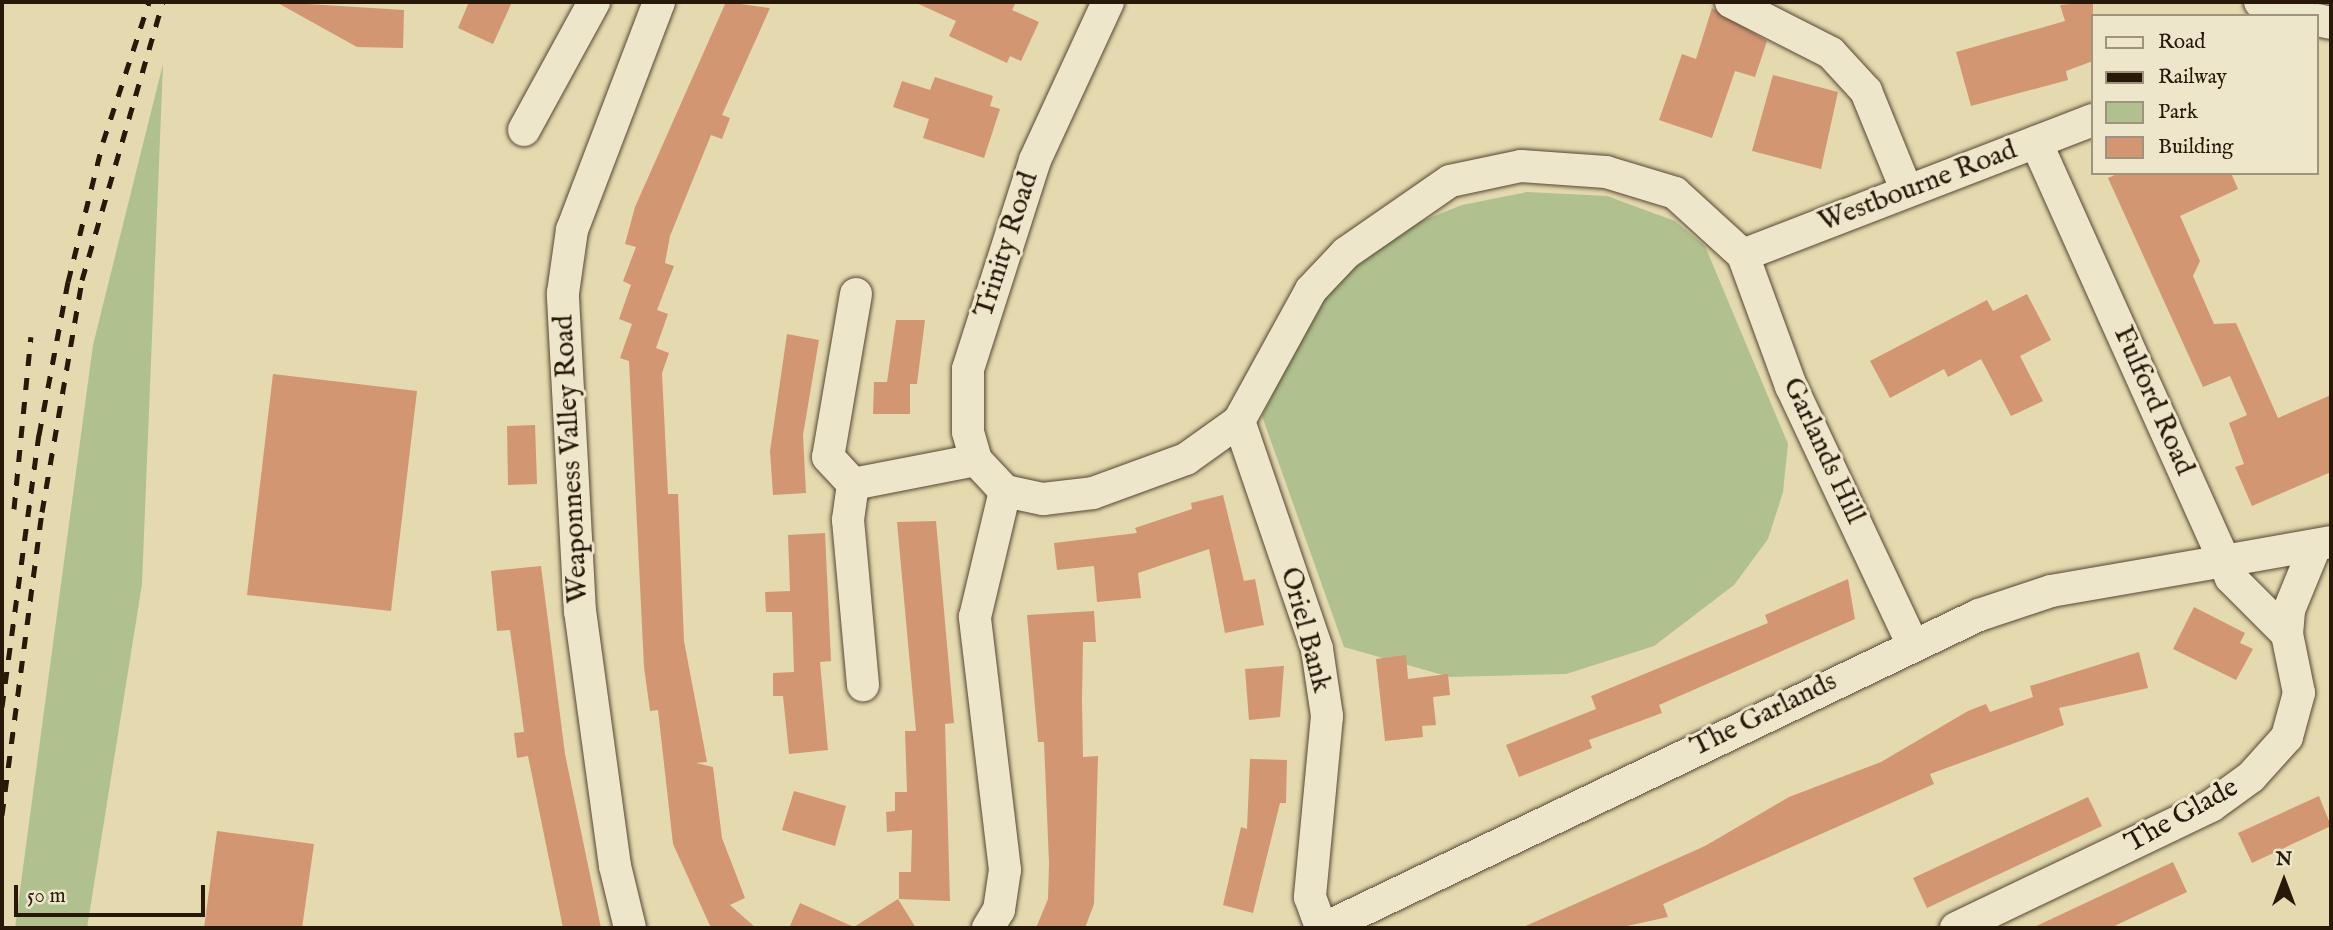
<!DOCTYPE html>
<style>
body{margin:0}
#map{position:relative;width:2333px;height:930px;overflow:hidden;background:#e5d9af;font-family:"IM FELL English",serif}
div>[style]{position:absolute}
[style*='--x']{left:calc(var(--x)*1px);top:calc(var(--y)*1px);width:calc(var(--w)*1px);rotate:calc(var(--a)*1deg)}
.green>*{inset:0;background:#b0c08f}
.building>*{inset:0;background:#d29673}
.roads{filter:drop-shadow(0 0 2px #564832) drop-shadow(0 0 2px #564832)}
.minor>*{height:32px;margin:-16px;padding:0 16px;transform-origin:16px;border-radius:16px;background:#eee6cb}
.rail>*{height:5px;margin-top:-2.5px;transform-origin:0;background:repeating-linear-gradient(90deg,#271808 0 12px,transparent 0 24px)}
span{translate:-50% -50%;white-space:nowrap;text-align:center;line-height:1.15;-webkit-text-stroke:6px #eee6cb;paint-order:stroke}
.street-label{font-size:28px;color:#271808}
.frame{position:absolute;inset:0;border:4px solid #271808;pointer-events:none}
.legend{position:absolute;left:2091px;top:14px;width:228px;height:161px;box-sizing:border-box;background:#eee6cb;border:2px solid #9e947d;margin:0;padding:9px 12px;list-style:none;font-size:21px;color:#271808}
.legend li{display:flex;align-items:center;gap:14px;height:35px}
.legend b{width:35px;border:2px solid #9e947d}
.north{position:absolute;left:2249px;top:846px;width:70px;height:70px;-webkit-text-stroke:5px #eee6cb;paint-order:stroke;rotate:0deg;font-size:19px;font-weight:700;line-height:28px;text-align:center;color:#271808}
.north::after{content:'';display:block;margin:auto;width:24px;height:32px;background:#271808;clip-path:polygon(50% 0,100% 100%,50% 72%,0 100%)}
.scale{position:absolute;left:14px;top:885px;width:191px;height:32px;box-sizing:border-box;border:4px solid #271808;border-top:0;padding-left:9px;font-size:21px;line-height:24px;white-space:nowrap;color:#271808;-webkit-text-stroke:5px #eee6cb;paint-order:stroke}
</style>
<div id="map">
<div class="green">
<div style="clip-path:polygon(163px 64px,142px 584px,87px 928px,15px 928px,93px 345px)"></div>
<div style="clip-path:polygon(1527px 192px,1607px 196px,1675px 221px,1705px 246px,1788px 444px,1783px 492px,1768px 539px,1734px 585px,1654px 646px,1566px 674px,1450px 677px,1344px 647px,1262px 416px,1320px 297px,1357px 261px,1397px 231px,1462px 205px)"></div>
</div>
<div class="building">
<div style="clip-path:polygon(276px 2px,404px 10px,403px 48px,357px 47px)"></div>
<div style="clip-path:polygon(469px 2px,512px 2px,493px 44px,458px 28px)"></div>
<div style="clip-path:polygon(726px 2px,770px 8px,722px 115px,730px 118px,722px 139px,711px 135px,670px 236px,665px 263px,674px 266px,657px 310px,668px 314px,656px 348px,669px 353px,662px 373px,668px 494px,678px 494px,684px 641px,707px 762px,696px 763px,713px 767px,722px 838px,745px 898px,730px 905px,756px 928px,711px 928px,673px 844px,658px 710px,650px 711px,644px 667px,629px 361px,620px 358px,632px 324px,619px 319px,631px 285px,623px 281px,636px 247px,625px 244px,635px 207px)"></div>
<div style="clip-path:polygon(914px 2px,1016px 2px,1012px 10px,1039px 22px,1021px 61px,1010px 56px,1007px 63px,949px 36px,956px 21px)"></div>
<div style="clip-path:polygon(2093px 2px,2093px 61px,2066px 71px,2068px 80px,1971px 106px,1956px 52px,2065px 21px,2060px 5px)"></div>
<div style="clip-path:polygon(1712px 8px,1767px 41px,1755px 77px,1735px 71px,1712px 138px,1659px 120px,1682px 54px,1696px 59px)"></div>
<div style="clip-path:polygon(1773px 75px,1838px 92px,1821px 169px,1752px 151px)"></div>
<div style="clip-path:polygon(935px 77px,993px 96px,990px 106px,1000px 109px,984px 158px,923px 138px,929px 119px,893px 107px,902px 81px,930px 90px)"></div>
<div style="clip-path:polygon(2119px 173px,2231px 173px,2238px 189px,2180px 216px,2200px 261px,2193px 276px,2214px 324px,2236px 323px,2278px 418px,2331px 395px,2331px 472px,2252px 506px,2235px 467px,2244px 464px,2229px 423px,2247px 415px,2230px 376px,2203px 387px,2108px 178px)"></div>
<div style="clip-path:polygon(2027px 294px,2051px 340px,2020px 356px,2043px 401px,2011px 416px,1981px 359px,1948px 377px,1944px 369px,1890px 398px,1870px 361px,1987px 300px,1993px 311px)"></div>
<div style="clip-path:polygon(896px 320px,925px 320px,917px 384px,910px 384px,910px 414px,873px 414px,874px 382px,887px 382px)"></div>
<div style="clip-path:polygon(787px 334px,819px 340px,803px 435px,806px 493px,773px 495px,770px 451px)"></div>
<div style="clip-path:polygon(273px 374px,417px 391px,391px 611px,247px 595px)"></div>
<div style="clip-path:polygon(535px 425px,537px 484px,508px 485px,507px 426px)"></div>
<div style="clip-path:polygon(1223px 495px,1244px 581px,1255px 579px,1264px 625px,1225px 633px,1209px 549px,1138px 573px,1141px 598px,1097px 602px,1094px 566px,1057px 570px,1054px 543px,1137px 533px,1135px 528px,1192px 509px,1191px 503px)"></div>
<div style="clip-path:polygon(936px 521px,954px 723px,945px 724px,950px 901px,899px 899px,899px 872px,911px 872px,912px 830px,887px 832px,886px 812px,895px 811px,895px 792px,907px 792px,905px 731px,916px 731px,897px 522px)"></div>
<div style="clip-path:polygon(825px 533px,831px 661px,820px 662px,828px 750px,789px 754px,783px 696px,773px 696px,773px 673px,794px 672px,792px 612px,766px 612px,765px 592px,790px 591px,788px 535px)"></div>
<div style="clip-path:polygon(541px 566px,565px 754px,601px 928px,563px 928px,528px 756px,517px 758px,514px 733px,524px 732px,518px 686px,510px 630px,497px 631px,491px 571px)"></div>
<div style="clip-path:polygon(1848px 579px,1855px 619px,1659px 705px,1662px 713px,1589px 740px,1592px 748px,1519px 777px,1506px 745px,1596px 709px,1591px 696px,1768px 623px,1765px 615px)"></div>
<div style="clip-path:polygon(2194px 607px,2245px 633px,2240px 643px,2253px 649px,2236px 680px,2173px 649px)"></div>
<div style="clip-path:polygon(1094px 611px,1096px 642px,1083px 642px,1082px 700px,1083px 757px,1098px 756px,1094px 904px,1085px 928px,1036px 928px,1048px 899px,1049px 863px,1044px 742px,1038px 742px,1027px 615px)"></div>
<div style="clip-path:polygon(2139px 652px,2148px 688px,2059px 708px,2064px 725px,1930px 774px,1934px 784px,1663px 904px,1668px 917px,1618px 928px,1521px 928px,1705px 846px,1789px 797px,1881px 762px,1968px 711px,1986px 704px,1990px 712px,2033px 697px,2030px 686px)"></div>
<div style="clip-path:polygon(1406px 655px,1408px 679px,1448px 674px,1450px 695px,1433px 697px,1436px 725px,1422px 726px,1423px 737px,1385px 741px,1376px 659px)"></div>
<div style="clip-path:polygon(1284px 666px,1280px 717px,1249px 720px,1245px 669px)"></div>
<div style="clip-path:polygon(1250px 759px,1287px 760px,1286px 803px,1280px 803px,1253px 913px,1223px 905px,1241px 827px,1247px 829px)"></div>
<div style="clip-path:polygon(794px 791px,846px 806px,835px 846px,782px 830px)"></div>
<div style="clip-path:polygon(2319px 796px,2331px 826px,2252px 863px,2238px 833px)"></div>
<div style="clip-path:polygon(2088px 797px,2102px 826px,1927px 908px,1913px 878px)"></div>
<div style="clip-path:polygon(217px 831px,314px 844px,302px 928px,204px 928px)"></div>
<div style="clip-path:polygon(2173px 862px,2187px 892px,2110px 928px,2032px 928px)"></div>
<div style="clip-path:polygon(898px 899px,916px 928px,789px 928px,800px 903px,854px 927px)"></div>
</div>
<div class="roads">
<div class="minor">
<div style="--x:1731;--y:2;--w:112;--a:27"></div>
<div style="--x:1831;--y:53;--w:52;--a:47.4"></div>
<div style="--x:1866;--y:91;--w:106;--a:67.8"></div>
<div style="--x:2260;--y:2;--w:46;--a:17.7"></div>
<div style="--x:2317;--y:20;--w:14;--a:12"></div>
<div style="--x:524;--y:130;--w:146;--a:-61.3"></div>
<div style="--x:2036;--y:142;--w:459;--a:65.8"></div>
<div style="--x:2224;--y:561;--w:109;--a:-10.1"></div>
<div style="--x:1743;--y:255;--w:375;--a:-21.1"></div>
<div style="--x:856;--y:294;--w:165;--a:99.7"></div>
<div style="--x:828;--y:457;--w:37;--a:47"></div>
<div style="--x:853;--y:484;--w:125;--a:-11"></div>
<div style="--x:1239;--y:421;--w:241;--a:71.1"></div>
<div style="--x:1317;--y:649;--w:68;--a:81.5"></div>
<div style="--x:1327;--y:716;--w:182;--a:95.4"></div>
<div style="--x:1310;--y:897;--w:33;--a:70"></div>
<div style="--x:853;--y:484;--w:36;--a:98"></div>
<div style="--x:848;--y:520;--w:166;--a:84.8"></div>
<div style="--x:1005;--y:491;--w:39;--a:12"></div>
<div style="--x:1043;--y:499;--w:50;--a:-6.8"></div>
<div style="--x:1093;--y:493;--w:99;--a:-20.1"></div>
<div style="--x:1186;--y:459;--w:65;--a:-35.6"></div>
<div style="--x:1239;--y:421;--w:149;--a:-61.2"></div>
<div style="--x:1311;--y:290;--w:51;--a:-46.6"></div>
<div style="--x:1346;--y:253;--w:126;--a:-34.7"></div>
<div style="--x:1450;--y:181;--w:73;--a:-11.9"></div>
<div style="--x:1521;--y:166;--w:85;--a:4"></div>
<div style="--x:1606;--y:172;--w:72;--a:16.9"></div>
<div style="--x:1675;--y:193;--w:92;--a:42.4"></div>
<div style="--x:1743;--y:255;--w:140;--a:69.9"></div>
<div style="--x:1791;--y:386;--w:284;--a:64.8"></div>
<div style="--x:1005;--y:491;--w:42;--a:-133.1"></div>
<div style="--x:976;--y:460;--w:29;--a:-106"></div>
<div style="--x:968;--y:432;--w:63;--a:-90"></div>
<div style="--x:968;--y:369;--w:219;--a:-72.2"></div>
<div style="--x:1035;--y:160;--w:174;--a:-65.2"></div>
<div style="--x:2287;--y:634;--w:24;--a:-85"></div>
<div style="--x:2289;--y:610;--w:66;--a:-67.7"></div>
<div style="--x:630;--y:928;--w:64;--a:-103.6"></div>
<div style="--x:615;--y:866;--w:256;--a:-97.8"></div>
<div style="--x:580;--y:612;--w:319;--a:-93.1"></div>
<div style="--x:563;--y:293;--w:64;--a:-81.9"></div>
<div style="--x:572;--y:230;--w:244;--a:-69.1"></div>
<div style="--x:988;--y:928;--w:21;--a:-59"></div>
<div style="--x:999;--y:910;--w:40;--a:-81.5"></div>
<div style="--x:1005;--y:870;--w:255;--a:-96.8"></div>
<div style="--x:975;--y:617;--w:130;--a:-76.6"></div>
<div style="--x:1325;--y:928;--w:725;--a:-25.58"></div>
<div style="--x:1979;--y:615;--w:76;--a:-18.4"></div>
<div style="--x:2051;--y:591;--w:176;--a:-9.8"></div>
<div style="--x:2224;--y:561;--w:18;--a:68"></div>
<div style="--x:2231;--y:578;--w:79;--a:45"></div>
<div style="--x:2287;--y:634;--w:60;--a:78.5"></div>
<div style="--x:2299;--y:693;--w:46;--a:105.3"></div>
<div style="--x:2287;--y:737;--w:54;--a:132"></div>
<div style="--x:2251;--y:777;--w:49;--a:144.1"></div>
<div style="--x:2211;--y:806;--w:283;--a:154.4"></div>
</div>
</div>
<div class="rail">
<div style="--x:14;--y:509;--w:173;--a:-84.4"></div>
<div style="--x:2;--y:707;--w:275;--a:-82.3"></div>
<div style="--x:39;--y:435;--w:156;--a:-79.3"></div>
<div style="--x:68;--y:282;--w:144;--a:-76"></div>
<div style="--x:103;--y:142;--w:147;--a:-71.8"></div>
<div style="--x:2;--y:815;--w:306;--a:-82.5"></div>
<div style="--x:42;--y:512;--w:235;--a:-80.2"></div>
<div style="--x:82;--y:280;--w:290;--a:-73.8"></div>
</div>
<div class="street-label">
<span style="left:1918px;top:187px;rotate:-21deg">Westbourne Road</span>
<span style="left:1007px;top:245px;rotate:-72deg">Trinity Road</span>
<span style="left:2153px;top:401px;rotate:66deg">Fulford Road</span>
<span style="left:1823px;top:451px;rotate:65deg">Garlands Hill</span>
<span style="left:572px;top:459px;rotate:-93deg">Weaponness Valley Road</span>
<span style="left:1305px;top:630px;rotate:75deg">Oriel Bank</span>
<span style="left:1764px;top:715px;rotate:-26deg">The Garlands</span>
<span style="left:2182px;top:816px;rotate:-29deg">The Glade</span>
</div>
<div class="frame"></div>
<ul class="legend">
<li><b style="height:9px;background:#eee6cb"></b>Road</li>
<li><b style="height:9px;background:#271808"></b>Railway</li>
<li><b style="height:19px;background:#b0c08f"></b>Park</li>
<li><b style="height:19px;background:#d29673"></b>Building</li>
</ul>
<div class="north">N</div>
<div class="scale">50 m</div>
</div>
